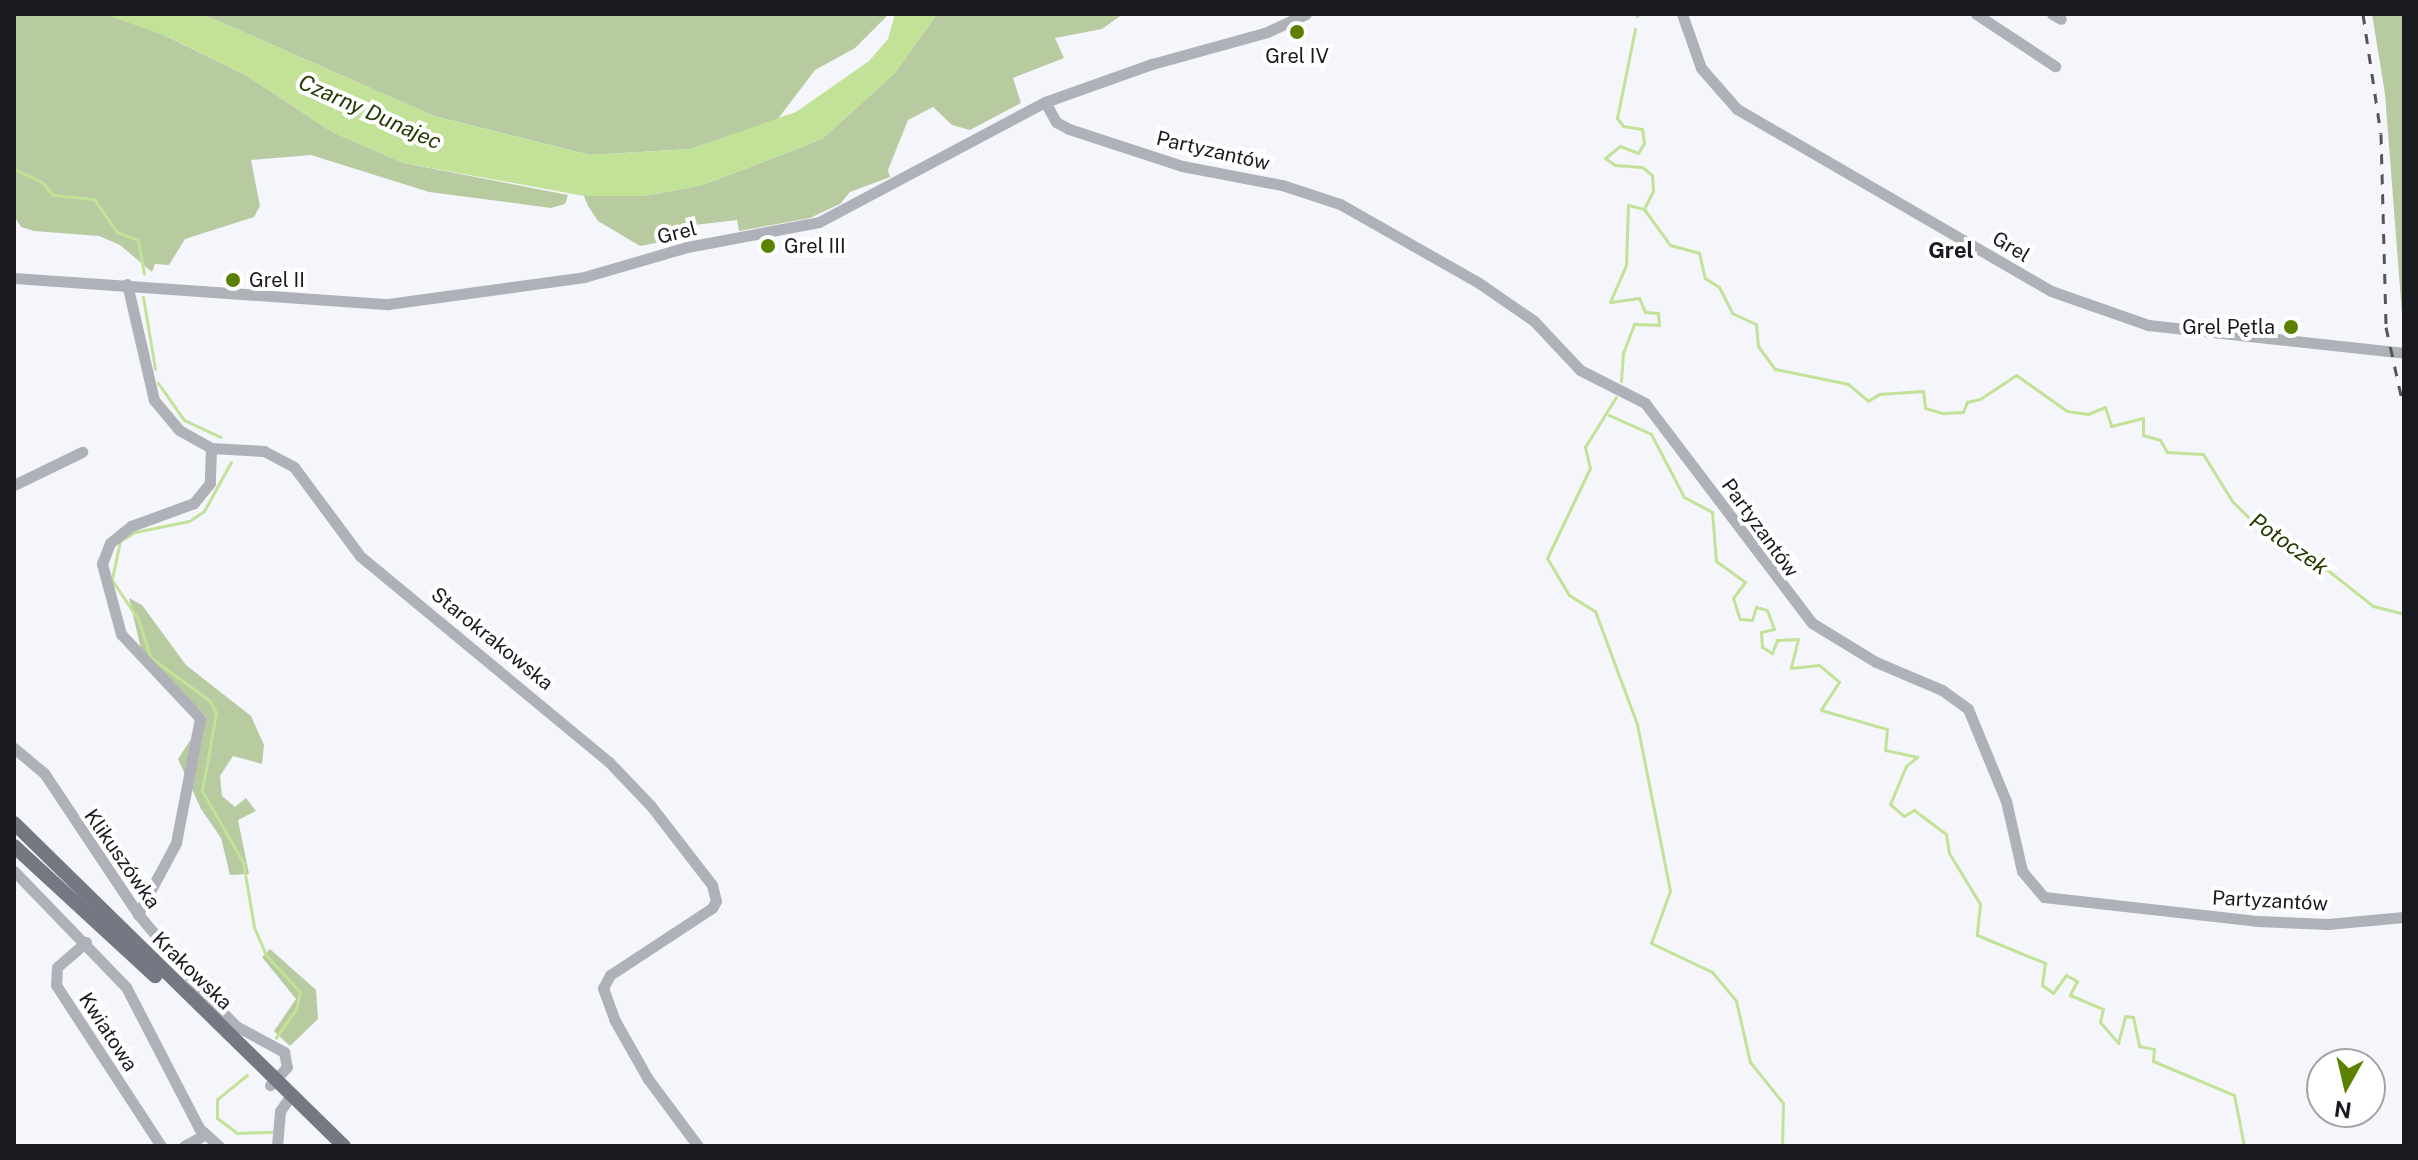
<!DOCTYPE html>
<meta charset="utf-8">
<style>
body{margin:0}
#map{position:relative;width:2418px;height:1160px;overflow:hidden;background:#f4f6fc;font-family:"Public Sans",sans-serif}
div>[style]{position:absolute}
[style*='--x']{left:calc(var(--x)*1px);top:calc(var(--y)*1px);width:calc(var(--w)*1px);rotate:calc(var(--a)*1deg)}
.green>*{inset:0;background:#b8cba0}
.water>*{inset:0;background:#c2e298}
.stream>*{height:3px;margin:-1.5px;padding:0 1.5px;transform-origin:1.5px;border-radius:1.5px;background:#c2e298}
.minor>*{height:11px;margin:-5.5px;padding:0 5.5px;transform-origin:5.5px;border-radius:5.5px;background:#afb1b8}
.major>*{height:14px;margin:-7px;padding:0 7px;transform-origin:7px;border-radius:7px;background:#747883}
.rail>*{height:3px;margin-top:-1.5px;transform-origin:0;background:repeating-linear-gradient(90deg,#53555a 0 10px,transparent 0 20px)}
.dots>*{width:22px;height:22px;translate:-50% -50%;box-sizing:border-box;border:4px solid #fff;border-radius:50%}
span{translate:-50% -50%;white-space:nowrap;text-align:center;line-height:1.15;-webkit-text-stroke:8px #fff;paint-order:stroke}
.poi-label{font-size:20px;color:#181a1f}
.left{translate:0 -50%;text-align:left}
.right{translate:-100% -50%;text-align:right}
.street-label{font-size:20px;color:#181a1f}
.water-label{font-size:22px;color:#273a03;font-style:italic}
.neighbourhood-label{font-size:22px;color:#181a1f;font-weight:700}
.frame{position:absolute;inset:0;border:16px solid #181a1f;pointer-events:none}
.north{position:absolute;left:2306px;top:1048px;width:80px;height:80px;box-sizing:border-box;background:#fff;border:2px solid #a3a3a5;border-radius:50%;rotate:188deg;font-size:22px;font-weight:700;line-height:32px;text-align:center;color:#181a1f}
.north::after{content:'';display:block;margin:auto;width:28px;height:36px;background:#5b8100;clip-path:polygon(50% 0,100% 100%,50% 72%,0 100%)}
</style>
<div id="map">
<div class="green">
<div style="clip-path:polygon(14px 14px,104px 14px,150px 28px,249px 77px,332px 132px,404px 163px,568px 195px,565px 204px,551px 208px,429px 192px,311px 155px,251px 160px,260px 206px,254px 217px,185px 239px,169px 265px,155px 264px,152px 272px,120px 245px,99px 236px,34px 231px,21px 227px,14px 216px)"></div>
<div style="clip-path:polygon(202px 14px,889px 14px,855px 48px,815px 70px,777px 120px,690px 149px,590px 155px,434px 116px)"></div>
<div style="clip-path:polygon(937px 14px,1123px 14px,1102px 29px,1055px 38px,1064px 58px,1013px 78px,1021px 103px,970px 130px,952px 125px,933px 107px,908px 120px,888px 170px,890px 177px,850px 192px,840px 204px,810px 218px,739px 231px,737px 220px,686px 226px,687px 237px,640px 246px,598px 221px,588px 206px,584px 196px,644px 196px,703px 185px,822px 139px,895px 73px)"></div>
<div style="clip-path:polygon(2372px 14px,2404px 14px,2404px 340px,2385px 94px)"></div>
<div style="clip-path:polygon(129px 598px,142px 605px,186px 665px,251px 716px,264px 745px,262px 764px,233px 756px,220px 776px,222px 796px,235px 807px,246px 798px,256px 811px,238px 820px,249px 874px,230px 875px,221px 838px,201px 809px,178px 759px,206px 716px,142px 653px)"></div>
<div style="clip-path:polygon(270px 949px,316px 990px,318px 1019px,290px 1046px,274px 1031px,296px 999px,262px 957px)"></div>
</div>
<div class="water">
<div style="clip-path:polygon(104px 14px,202px 14px,434px 116px,590px 155px,690px 149px,796px 112px,869px 61px,888px 39px,895px 14px,937px 14px,895px 73px,822px 139px,703px 185px,644px 196px,584px 196px,404px 163px,332px 132px,249px 77px,169px 37px)"></div>
</div>
<div class="stream">
<div style="--x:1637;--y:16;--w:2;--a:-63"></div>
<div style="--x:1635;--y:29;--w:91;--a:101.4"></div>
<div style="--x:1617;--y:118;--w:10;--a:53"></div>
<div style="--x:1623;--y:126;--w:19;--a:9"></div>
<div style="--x:1642;--y:129;--w:14;--a:82"></div>
<div style="--x:1644;--y:143;--w:12;--a:121"></div>
<div style="--x:1638;--y:153;--w:19;--a:-159"></div>
<div style="--x:1620;--y:146;--w:19;--a:141"></div>
<div style="--x:1605;--y:158;--w:12;--a:35"></div>
<div style="--x:1615;--y:165;--w:27;--a:4"></div>
<div style="--x:1642;--y:167;--w:13;--a:39"></div>
<div style="--x:1652;--y:175;--w:16;--a:86"></div>
<div style="--x:1653;--y:191;--w:20;--a:117"></div>
<div style="--x:14;--y:169;--w:31;--a:25"></div>
<div style="--x:42;--y:182;--w:17;--a:50"></div>
<div style="--x:53;--y:195;--w:41;--a:5.6"></div>
<div style="--x:94;--y:199;--w:40;--a:55.1"></div>
<div style="--x:117;--y:232;--w:22;--a:21"></div>
<div style="--x:138;--y:240;--w:34;--a:80"></div>
<div style="--x:1644;--y:209;--w:44;--a:54.2"></div>
<div style="--x:1670;--y:245;--w:30;--a:15"></div>
<div style="--x:1699;--y:253;--w:26;--a:77"></div>
<div style="--x:1705;--y:278;--w:17;--a:33"></div>
<div style="--x:1719;--y:287;--w:29;--a:63"></div>
<div style="--x:1732;--y:313;--w:26;--a:25"></div>
<div style="--x:1756;--y:324;--w:22;--a:85"></div>
<div style="--x:1758;--y:346;--w:29;--a:54"></div>
<div style="--x:1775;--y:369;--w:75;--a:11.6"></div>
<div style="--x:1848;--y:384;--w:26;--a:40"></div>
<div style="--x:1868;--y:401;--w:13;--a:-32"></div>
<div style="--x:1879;--y:394;--w:44;--a:-3.9"></div>
<div style="--x:1923;--y:391;--w:17;--a:83"></div>
<div style="--x:1925;--y:408;--w:19;--a:16"></div>
<div style="--x:1943;--y:413;--w:20;--a:-3"></div>
<div style="--x:1963;--y:412;--w:11;--a:-68"></div>
<div style="--x:1967;--y:402;--w:13;--a:-13"></div>
<div style="--x:1980;--y:399;--w:43;--a:-33.7"></div>
<div style="--x:2016;--y:375;--w:62;--a:35.2"></div>
<div style="--x:2067;--y:411;--w:21;--a:8"></div>
<div style="--x:2088;--y:414;--w:18;--a:-22"></div>
<div style="--x:2105;--y:407;--w:20;--a:72"></div>
<div style="--x:2111;--y:426;--w:33;--a:-14"></div>
<div style="--x:2143;--y:418;--w:17;--a:90"></div>
<div style="--x:2143;--y:435;--w:18;--a:16"></div>
<div style="--x:2160;--y:440;--w:14;--a:60"></div>
<div style="--x:2167;--y:452;--w:36;--a:3"></div>
<div style="--x:2203;--y:454;--w:55;--a:58.3"></div>
<div style="--x:2232;--y:501;--w:41;--a:45"></div>
<div style="--x:2261;--y:530;--w:81;--a:31.3"></div>
<div style="--x:2330;--y:572;--w:55;--a:38.3"></div>
<div style="--x:2373;--y:606;--w:32;--a:14"></div>
<div style="--x:143;--y:297;--w:73;--a:80.5"></div>
<div style="--x:1621;--y:381;--w:28;--a:-86"></div>
<div style="--x:1623;--y:353;--w:31;--a:-69"></div>
<div style="--x:1634;--y:324;--w:25;--a:2"></div>
<div style="--x:1659;--y:325;--w:12;--a:-95"></div>
<div style="--x:1658;--y:313;--w:13;--a:-176"></div>
<div style="--x:1645;--y:312;--w:15;--a:-113"></div>
<div style="--x:1639;--y:298;--w:29;--a:172"></div>
<div style="--x:1610;--y:302;--w:40;--a:-66.6"></div>
<div style="--x:1626;--y:265;--w:60;--a:-88.1"></div>
<div style="--x:1628;--y:205;--w:16;--a:14"></div>
<div style="--x:158;--y:383;--w:45;--a:54.9"></div>
<div style="--x:184;--y:420;--w:40;--a:25"></div>
<div style="--x:1616;--y:397;--w:59;--a:121.8"></div>
<div style="--x:1585;--y:447;--w:22;--a:77"></div>
<div style="--x:1590;--y:468;--w:100;--a:115.5"></div>
<div style="--x:1547;--y:558;--w:43;--a:59.3"></div>
<div style="--x:1569;--y:595;--w:31;--a:32"></div>
<div style="--x:1595;--y:611;--w:121;--a:69.6"></div>
<div style="--x:1637;--y:724;--w:170;--a:78.8"></div>
<div style="--x:1670;--y:891;--w:55;--a:110.1"></div>
<div style="--x:1651;--y:943;--w:68;--a:25.4"></div>
<div style="--x:1712;--y:972;--w:38;--a:50"></div>
<div style="--x:1736;--y:1001;--w:63;--a:77.1"></div>
<div style="--x:1750;--y:1062;--w:53;--a:51.2"></div>
<div style="--x:1783;--y:1103;--w:43;--a:91.3"></div>
<div style="--x:1609;--y:415;--w:46;--a:24.3"></div>
<div style="--x:1651;--y:434;--w:71;--a:62.4"></div>
<div style="--x:1684;--y:497;--w:32;--a:28"></div>
<div style="--x:1712;--y:512;--w:49;--a:85.3"></div>
<div style="--x:1716;--y:561;--w:36;--a:36"></div>
<div style="--x:1745;--y:582;--w:20;--a:127"></div>
<div style="--x:1733;--y:598;--w:22;--a:72"></div>
<div style="--x:1740;--y:619;--w:12;--a:5"></div>
<div style="--x:1752;--y:620;--w:14;--a:-73"></div>
<div style="--x:1756;--y:607;--w:11;--a:15"></div>
<div style="--x:1767;--y:610;--w:20;--a:70"></div>
<div style="--x:1774;--y:629;--w:13;--a:167"></div>
<div style="--x:1761;--y:632;--w:15;--a:86"></div>
<div style="--x:1762;--y:647;--w:12;--a:31"></div>
<div style="--x:1772;--y:653;--w:14;--a:-69"></div>
<div style="--x:1777;--y:640;--w:21;--a:-3"></div>
<div style="--x:1798;--y:639;--w:30;--a:104"></div>
<div style="--x:1791;--y:668;--w:28;--a:-6"></div>
<div style="--x:1819;--y:665;--w:26;--a:40"></div>
<div style="--x:1839;--y:682;--w:33;--a:123"></div>
<div style="--x:1821;--y:710;--w:69;--a:16.1"></div>
<div style="--x:1887;--y:729;--w:21;--a:95"></div>
<div style="--x:1885;--y:750;--w:33;--a:12"></div>
<div style="--x:1917;--y:757;--w:14;--a:141"></div>
<div style="--x:1906;--y:766;--w:41;--a:112.8"></div>
<div style="--x:1890;--y:804;--w:18;--a:41"></div>
<div style="--x:1904;--y:816;--w:12;--a:-31"></div>
<div style="--x:1914;--y:810;--w:40;--a:37"></div>
<div style="--x:1946;--y:834;--w:19;--a:81"></div>
<div style="--x:1949;--y:853;--w:60;--a:58.7"></div>
<div style="--x:1980;--y:904;--w:31;--a:96"></div>
<div style="--x:1977;--y:935;--w:74;--a:22.4"></div>
<div style="--x:2045;--y:963;--w:22;--a:98"></div>
<div style="--x:2042;--y:985;--w:14;--a:36"></div>
<div style="--x:2053;--y:993;--w:22;--a:-54"></div>
<div style="--x:2066;--y:975;--w:13;--a:29"></div>
<div style="--x:2077;--y:981;--w:16;--a:117"></div>
<div style="--x:2070;--y:995;--w:36;--a:23"></div>
<div style="--x:2103;--y:1009;--w:13;--a:103"></div>
<div style="--x:2100;--y:1022;--w:28;--a:49"></div>
<div style="--x:2118;--y:1043;--w:28;--a:-75"></div>
<div style="--x:2125;--y:1016;--w:8;--a:7"></div>
<div style="--x:2133;--y:1017;--w:30;--a:78"></div>
<div style="--x:2139;--y:1046;--w:15;--a:11"></div>
<div style="--x:2154;--y:1049;--w:12;--a:95"></div>
<div style="--x:2153;--y:1061;--w:88;--a:22.8"></div>
<div style="--x:2234;--y:1095;--w:52;--a:78.9"></div>
<div style="--x:231;--y:462;--w:56;--a:118.9"></div>
<div style="--x:204;--y:511;--w:18;--a:146"></div>
<div style="--x:189;--y:521;--w:55;--a:168.5"></div>
<div style="--x:135;--y:532;--w:17;--a:149"></div>
<div style="--x:120;--y:541;--w:40;--a:102"></div>
<div style="--x:112;--y:580;--w:47;--a:56.3"></div>
<div style="--x:138;--y:619;--w:40;--a:72"></div>
<div style="--x:150;--y:657;--w:74;--a:36.3"></div>
<div style="--x:210;--y:701;--w:13;--a:63"></div>
<div style="--x:216;--y:713;--w:79;--a:100.2"></div>
<div style="--x:202;--y:791;--w:82;--a:60"></div>
<div style="--x:243;--y:862;--w:66;--a:80.4"></div>
<div style="--x:254;--y:927;--w:30;--a:67"></div>
<div style="--x:266;--y:955;--w:50;--a:47.4"></div>
<div style="--x:300;--y:992;--w:17;--a:103"></div>
<div style="--x:296;--y:1009;--w:35;--a:125"></div>
<div style="--x:247;--y:1075;--w:38;--a:141"></div>
<div style="--x:217;--y:1099;--w:19;--a:90"></div>
<div style="--x:217;--y:1118;--w:25;--a:37"></div>
<div style="--x:237;--y:1133;--w:35;--a:-2"></div>
</div>
<div class="minor">
<div style="--x:1682;--y:14;--w:57;--a:70.6"></div>
<div style="--x:1701;--y:68;--w:55;--a:48.7"></div>
<div style="--x:1737;--y:109;--w:363;--a:30.1"></div>
<div style="--x:2051;--y:291;--w:103;--a:19.3"></div>
<div style="--x:2148;--y:325;--w:258;--a:6.2"></div>
<div style="--x:1976;--y:14;--w:95;--a:33.4"></div>
<div style="--x:2052;--y:14;--w:10;--a:29"></div>
<div style="--x:1045;--y:102;--w:23;--a:61"></div>
<div style="--x:1056;--y:122;--w:15;--a:28"></div>
<div style="--x:1069;--y:129;--w:119;--a:18.1"></div>
<div style="--x:1182;--y:166;--w:102;--a:10.8"></div>
<div style="--x:1282;--y:185;--w:61;--a:18.1"></div>
<div style="--x:1340;--y:204;--w:160;--a:29.6"></div>
<div style="--x:1479;--y:283;--w:67;--a:34.6"></div>
<div style="--x:1534;--y:321;--w:67;--a:46.8"></div>
<div style="--x:1580;--y:370;--w:73;--a:26.9"></div>
<div style="--x:1645;--y:403;--w:276;--a:52.8"></div>
<div style="--x:1812;--y:623;--w:75;--a:31.4"></div>
<div style="--x:1876;--y:662;--w:72;--a:23"></div>
<div style="--x:1942;--y:690;--w:32;--a:36"></div>
<div style="--x:1968;--y:709;--w:100;--a:67.6"></div>
<div style="--x:2006;--y:801;--w:72;--a:77.1"></div>
<div style="--x:2022;--y:871;--w:34;--a:50"></div>
<div style="--x:2044;--y:897;--w:214;--a:6.4"></div>
<div style="--x:2257;--y:921;--w:71;--a:2.4"></div>
<div style="--x:2328;--y:924;--w:76;--a:-5.3"></div>
<div style="--x:14;--y:278;--w:375;--a:4"></div>
<div style="--x:388;--y:304;--w:198;--a:-7.8"></div>
<div style="--x:584;--y:277;--w:107;--a:-16.2"></div>
<div style="--x:687;--y:247;--w:134;--a:-10.7"></div>
<div style="--x:819;--y:222;--w:256;--a:-28"></div>
<div style="--x:1045;--y:102;--w:114;--a:-19.6"></div>
<div style="--x:1152;--y:64;--w:119;--a:-15.5"></div>
<div style="--x:1267;--y:32;--w:43;--a:-24.8"></div>
<div style="--x:127;--y:284;--w:119;--a:76.9"></div>
<div style="--x:154;--y:400;--w:39;--a:50"></div>
<div style="--x:179;--y:430;--w:37;--a:29"></div>
<div style="--x:211;--y:448;--w:35;--a:92"></div>
<div style="--x:210;--y:483;--w:26;--a:129"></div>
<div style="--x:194;--y:503;--w:67;--a:159.9"></div>
<div style="--x:131;--y:526;--w:27;--a:141"></div>
<div style="--x:110;--y:543;--w:22;--a:111"></div>
<div style="--x:102;--y:564;--w:73;--a:74.8"></div>
<div style="--x:121;--y:634;--w:115;--a:46.8"></div>
<div style="--x:200;--y:718;--w:127;--a:100.9"></div>
<div style="--x:176;--y:843;--w:81;--a:118.2"></div>
<div style="--x:211;--y:448;--w:53;--a:3.2"></div>
<div style="--x:264;--y:451;--w:34;--a:28"></div>
<div style="--x:294;--y:467;--w:111;--a:53.4"></div>
<div style="--x:360;--y:556;--w:323;--a:39.6"></div>
<div style="--x:609;--y:762;--w:61;--a:46.3"></div>
<div style="--x:651;--y:806;--w:100;--a:52.3"></div>
<div style="--x:712;--y:885;--w:16;--a:76"></div>
<div style="--x:716;--y:901;--w:8;--a:120"></div>
<div style="--x:712;--y:908;--w:122;--a:146.7"></div>
<div style="--x:610;--y:975;--w:15;--a:118"></div>
<div style="--x:603;--y:988;--w:33;--a:70"></div>
<div style="--x:614;--y:1019;--w:69;--a:60.5"></div>
<div style="--x:648;--y:1079;--w:84;--a:53.3"></div>
<div style="--x:14;--y:485;--w:76;--a:-25.9"></div>
<div style="--x:14;--y:748;--w:39;--a:40"></div>
<div style="--x:44;--y:773;--w:169;--a:56.3"></div>
<div style="--x:138;--y:914;--w:99;--a:50.3"></div>
<div style="--x:201;--y:990;--w:50;--a:45.8"></div>
<div style="--x:236;--y:1026;--w:55;--a:28.4"></div>
<div style="--x:284;--y:1052;--w:15;--a:79"></div>
<div style="--x:287;--y:1067;--w:25;--a:133"></div>
<div style="--x:14;--y:871;--w:161;--a:46"></div>
<div style="--x:126;--y:987;--w:159;--a:62.6"></div>
<div style="--x:199;--y:1128;--w:27;--a:42"></div>
<div style="--x:86;--y:942;--w:38;--a:139"></div>
<div style="--x:57;--y:967;--w:18;--a:93"></div>
<div style="--x:56;--y:985;--w:192;--a:56.9"></div>
<div style="--x:184;--y:1146;--w:23;--a:-29"></div>
<div style="--x:277;--y:1146;--w:35;--a:-85"></div>
<div style="--x:280;--y:1111;--w:21;--a:-55"></div>
</div>
<div class="major">
<div style="--x:14;--y:823;--w:462;--a:44.4"></div>
<div style="--x:14;--y:846;--w:192;--a:42.7"></div>
</div>
<div class="rail">
<div style="--x:2363;--y:14;--w:121;--a:81.5"></div>
<div style="--x:2381;--y:134;--w:193;--a:88.5"></div>
<div style="--x:2386;--y:327;--w:84;--a:77.6"></div>
</div>
<div class="dots">
<div style="left:1297px;top:32px;background:#5b8100"></div>
<div style="left:768px;top:246px;background:#5b8100"></div>
<div style="left:233px;top:280px;background:#5b8100"></div>
<div style="left:2291px;top:327px;background:#5b8100"></div>
</div>
<div class="poi-label">
<span style="left:1297px;top:56px">Grel IV</span>
<span class="left" style="left:784px;top:246px">Grel III</span>
<span class="left" style="left:249px;top:280px">Grel II</span>
<span class="right" style="left:2275px;top:327px">Grel Pętla</span>
</div>
<div class="street-label">
<span style="left:1213px;top:151px;rotate:13deg">Partyzantów</span>
<span style="left:677px;top:233px;rotate:-14deg">Grel</span>
<span style="left:2011px;top:247px;rotate:31deg">Grel</span>
<span style="left:1760px;top:528px;rotate:54deg">Partyzantów</span>
<span style="left:492px;top:639px;rotate:39deg">Starokrakowska</span>
<span style="left:122px;top:859px;rotate:55deg">Klikuszówka</span>
<span style="left:2270px;top:901px;rotate:3deg">Partyzantów</span>
<span style="left:192px;top:971px;rotate:44deg">Krakowska</span>
<span style="left:108px;top:1032px;rotate:57deg">Kwiatowa</span>
</div>
<div class="water-label">
<span style="left:370px;top:112px;rotate:24deg">Czarny Dunajec</span>
<span style="left:2289px;top:544px;rotate:35deg">Potoczek</span>
</div>
<div class="neighbourhood-label">
<span style="left:1951px;top:251px">Grel</span>
</div>
<div class="frame"></div>
<div class="north">N</div>
</div>
